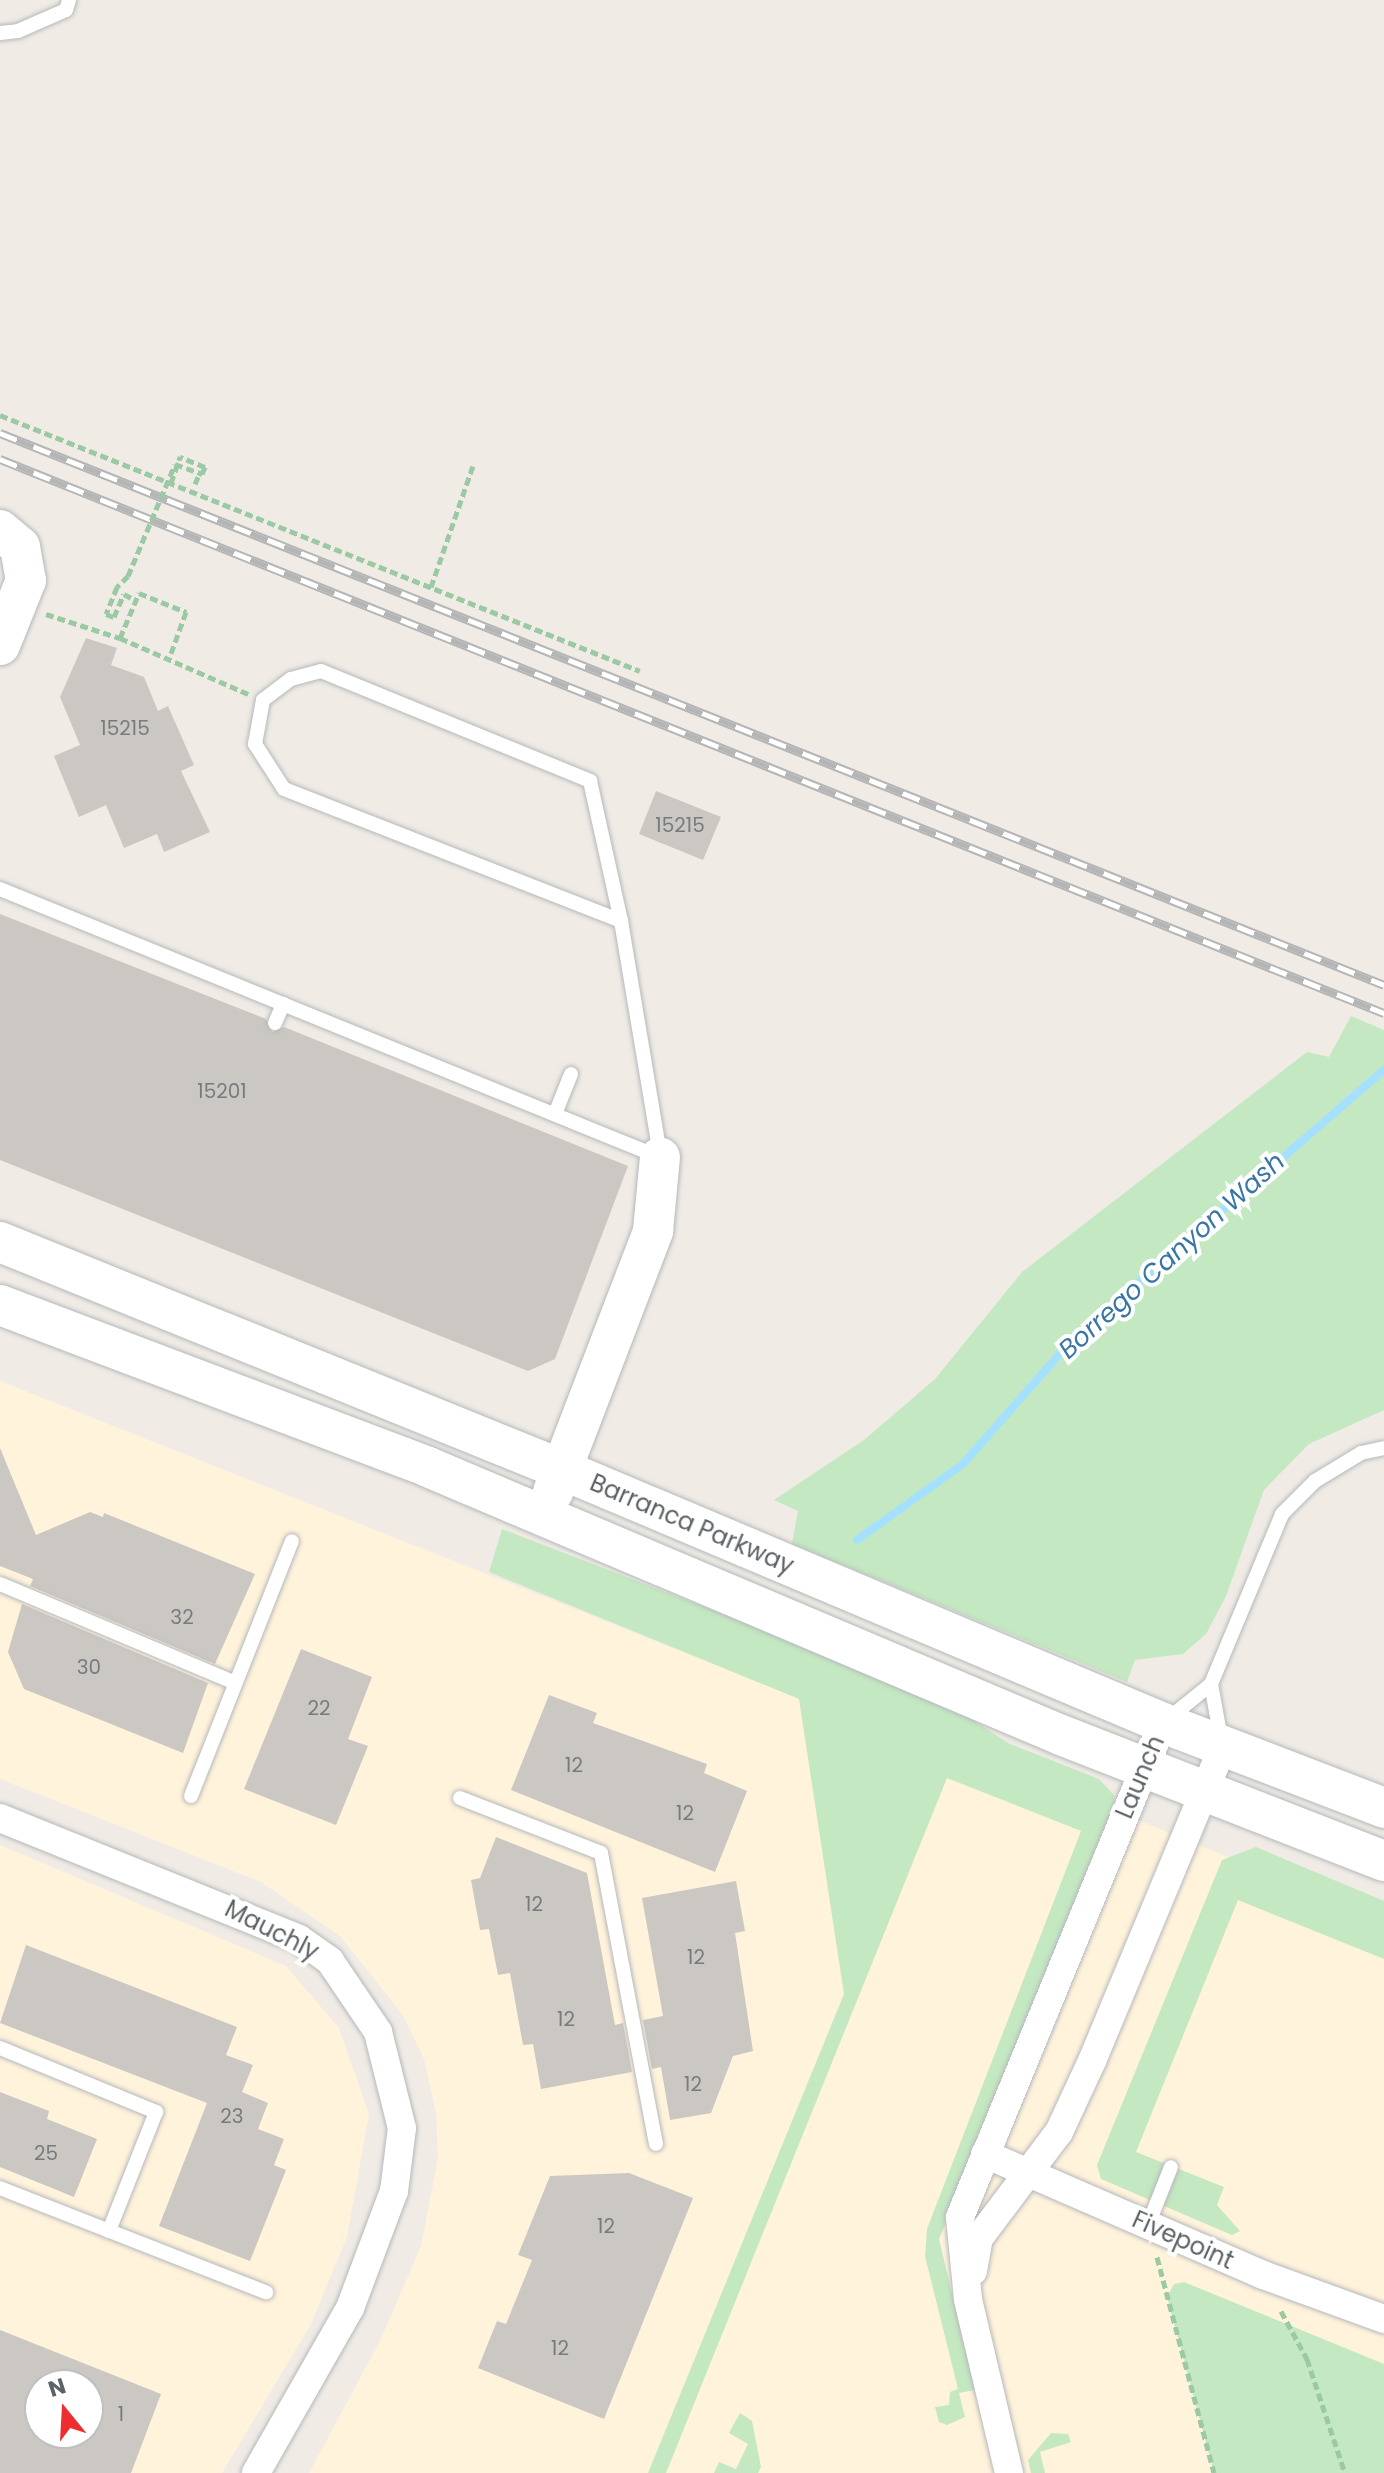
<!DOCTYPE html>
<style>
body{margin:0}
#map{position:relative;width:1384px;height:2473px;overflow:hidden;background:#f0ece5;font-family:Poppins,sans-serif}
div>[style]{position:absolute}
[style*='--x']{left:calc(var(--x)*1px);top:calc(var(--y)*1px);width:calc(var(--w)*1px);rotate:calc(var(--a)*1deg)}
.commercial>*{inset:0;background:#fff3db}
.green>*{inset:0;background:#c4e8c1}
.stream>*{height:8px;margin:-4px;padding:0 4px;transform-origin:4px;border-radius:4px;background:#a6e0ff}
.building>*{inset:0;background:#cbc7c2}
.path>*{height:5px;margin-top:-2.5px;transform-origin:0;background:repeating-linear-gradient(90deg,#9ac9a3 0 8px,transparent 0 12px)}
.roads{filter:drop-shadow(0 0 2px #b5b8bc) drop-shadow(0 0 2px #b5b8bc)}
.lane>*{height:14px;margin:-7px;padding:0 7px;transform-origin:7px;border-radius:7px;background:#fff}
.street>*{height:28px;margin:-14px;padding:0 14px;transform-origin:14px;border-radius:14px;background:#fff}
.secondary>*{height:40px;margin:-20px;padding:0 20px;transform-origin:20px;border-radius:20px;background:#fff}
.rail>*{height:9px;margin-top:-4.5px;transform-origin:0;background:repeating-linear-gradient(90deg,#fff 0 18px,#b4b5b6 0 36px);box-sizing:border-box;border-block:2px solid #b4b5b6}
.path-bridge>*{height:5px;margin-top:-2.5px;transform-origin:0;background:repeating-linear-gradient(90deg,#9ac9a3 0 8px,transparent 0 12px)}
span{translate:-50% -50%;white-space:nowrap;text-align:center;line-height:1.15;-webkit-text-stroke:8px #fff;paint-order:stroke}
.number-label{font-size:20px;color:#787b7d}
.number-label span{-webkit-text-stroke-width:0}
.street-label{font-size:24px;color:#5d6266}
.water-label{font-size:26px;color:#3a76a3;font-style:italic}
.north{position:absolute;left:24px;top:2369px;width:80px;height:80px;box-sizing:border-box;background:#fff;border:2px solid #bec0c2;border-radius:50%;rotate:342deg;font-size:22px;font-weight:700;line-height:32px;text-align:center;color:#5d6266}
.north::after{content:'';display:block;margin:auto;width:28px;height:36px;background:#ee2d2f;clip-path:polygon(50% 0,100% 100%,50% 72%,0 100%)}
</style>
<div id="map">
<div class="commercial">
<div style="clip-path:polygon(0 1381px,799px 1698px,844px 1992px,951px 1743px,1384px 1921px,1384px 2473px,309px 2473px,380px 2341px,421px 2246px,438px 2158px,436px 2113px,424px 2059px,403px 2015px,340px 1936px,261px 1882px,0 1779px)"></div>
<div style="clip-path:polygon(evenodd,0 1845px,286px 1966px,339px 2028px,369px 2114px,347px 2237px,311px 2324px,222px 2473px,0 2473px,0 1845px,40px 2385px,88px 2385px,88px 2433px,40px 2433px,40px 2385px)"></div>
</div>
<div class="green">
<div style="clip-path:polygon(1351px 1016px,1384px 1030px,1384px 1410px,1309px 1444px,1264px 1490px,1226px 1596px,1206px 1634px,1183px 1654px,1135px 1660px,1127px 1682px,792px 1544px,798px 1511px,774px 1500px,864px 1440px,935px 1379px,1022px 1272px,1307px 1052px,1329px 1057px)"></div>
<div style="clip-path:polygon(502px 1529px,938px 1697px,1008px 1743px,1099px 1779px,1114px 1795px,1115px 1823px,939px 2239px,975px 2390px,959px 2393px,965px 2417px,947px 2425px,939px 2422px,935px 2407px,949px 2405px,950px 2392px,958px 2389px,925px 2256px,927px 2229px,1081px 1831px,947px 1778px,666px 2473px,648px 2473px,844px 1994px,799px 1699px,489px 1572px)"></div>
<div style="clip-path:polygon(1256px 1847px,1384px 1901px,1384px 1959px,1238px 1900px,1136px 2152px,1224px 2187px,1217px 2205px,1240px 2231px,1232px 2235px,1101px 2179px,1097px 2165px,1222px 1860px)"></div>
<div style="clip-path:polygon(1184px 2282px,1384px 2364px,1384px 2473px,1214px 2473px,1167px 2297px,1174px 2284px)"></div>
<div style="clip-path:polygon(740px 2413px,752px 2421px,761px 2467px,758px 2473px,714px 2473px,719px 2462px,736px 2469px,748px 2444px,729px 2433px)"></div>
<div style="clip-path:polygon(1051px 2433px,1068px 2434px,1071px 2442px,1040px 2452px,1045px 2473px,1031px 2473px,1028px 2460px)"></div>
</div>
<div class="stream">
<div style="--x:857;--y:1540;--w:130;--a:-35.6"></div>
<div style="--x:963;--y:1464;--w:164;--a:-48.7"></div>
<div style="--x:1071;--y:1341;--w:414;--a:-40.9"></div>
</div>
<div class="building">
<div style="clip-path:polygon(86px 638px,117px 648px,111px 665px,144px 677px,158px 711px,168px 706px,194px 765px,181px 771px,210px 832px,164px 852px,157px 834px,124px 848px,106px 805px,79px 817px,54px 756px,80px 745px,60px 697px)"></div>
<div style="clip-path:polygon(656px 791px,721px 817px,703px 860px,639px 834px)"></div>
<div style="clip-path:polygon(0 914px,266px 1019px,272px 1032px,284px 1027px,628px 1166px,555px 1359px,528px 1371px,0 1160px)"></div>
<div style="clip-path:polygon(0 1448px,36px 1535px,90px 1512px,103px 1517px,104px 1513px,255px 1574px,215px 1664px,30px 1586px,33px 1579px,0 1566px)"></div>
<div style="clip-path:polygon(22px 1604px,208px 1683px,183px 1753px,24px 1689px,8px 1652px)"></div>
<div style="clip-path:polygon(301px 1649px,372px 1677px,348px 1739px,368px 1746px,336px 1825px,244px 1789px)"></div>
<div style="clip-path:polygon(549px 1695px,597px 1713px,593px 1723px,707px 1764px,704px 1773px,747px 1791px,715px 1872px,511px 1790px)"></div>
<div style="clip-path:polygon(496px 1837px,587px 1873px,615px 2025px,623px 2023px,632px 2072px,541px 2089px,533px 2044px,523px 2045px,510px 1973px,498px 1975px,489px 1929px,480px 1930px,471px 1880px,480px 1878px)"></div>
<div style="clip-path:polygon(736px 1881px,745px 1931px,735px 1933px,753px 2051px,733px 2056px,711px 2113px,670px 2120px,661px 2067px,652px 2069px,643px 2020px,663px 2016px,642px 1898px)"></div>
<div style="clip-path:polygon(26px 1945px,237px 2027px,226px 2055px,253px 2065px,242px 2092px,268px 2103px,258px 2129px,284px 2139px,274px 2165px,286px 2170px,250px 2261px,159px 2226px,207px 2103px,0 2023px)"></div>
<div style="clip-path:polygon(0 2092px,49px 2111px,47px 2119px,97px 2139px,74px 2197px,0 2167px)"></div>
<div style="clip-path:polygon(629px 2173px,693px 2198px,604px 2419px,478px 2368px,497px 2321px,506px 2324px,532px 2260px,518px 2255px,550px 2176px)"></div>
<div style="clip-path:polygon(evenodd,0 2330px,161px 2394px,131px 2473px,0 2473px,0 2330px,40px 2385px,88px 2385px,88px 2433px,40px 2433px,40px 2385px)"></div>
</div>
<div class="path">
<div style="--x:0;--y:415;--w:689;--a:21.8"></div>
<div style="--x:171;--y:483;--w:28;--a:-71"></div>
<div style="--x:195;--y:484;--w:8;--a:-67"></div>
<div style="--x:128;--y:576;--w:16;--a:135"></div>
<div style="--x:117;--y:587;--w:29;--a:112"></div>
<div style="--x:106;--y:614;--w:9;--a:21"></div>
<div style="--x:114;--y:617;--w:25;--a:-67"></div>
<div style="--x:124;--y:594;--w:13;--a:29"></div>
<div style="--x:431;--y:587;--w:128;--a:-70.9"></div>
<div style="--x:46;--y:614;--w:78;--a:18"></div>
<div style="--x:120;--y:638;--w:49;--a:-67.1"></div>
<div style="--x:139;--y:593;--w:51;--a:22"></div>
<div style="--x:186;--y:612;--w:50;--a:109.9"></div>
<div style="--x:120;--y:638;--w:140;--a:23.6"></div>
<div style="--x:1157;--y:2257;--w:223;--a:75.2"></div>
<div style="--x:1281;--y:2311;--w:55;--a:61.6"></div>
<div style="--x:1307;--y:2359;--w:120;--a:71.6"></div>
</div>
<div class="roads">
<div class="lane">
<div style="--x:0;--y:33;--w:18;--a:-6"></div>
<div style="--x:18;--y:31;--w:52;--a:-23.6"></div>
<div style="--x:66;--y:10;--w:10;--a:-73"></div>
<div style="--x:0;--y:889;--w:711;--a:22.13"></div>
<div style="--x:621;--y:921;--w:362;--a:-158.6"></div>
<div style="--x:284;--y:789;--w:54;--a:-122.8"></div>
<div style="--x:255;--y:744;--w:45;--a:-79.7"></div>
<div style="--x:263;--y:700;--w:35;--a:-37"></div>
<div style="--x:291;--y:679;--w:31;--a:-15"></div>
<div style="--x:321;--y:671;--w:291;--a:22.2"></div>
<div style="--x:590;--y:781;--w:143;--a:77.5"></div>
<div style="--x:621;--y:921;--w:237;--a:80.5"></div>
<div style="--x:275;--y:1023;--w:21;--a:-67"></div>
<div style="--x:555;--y:1114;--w:43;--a:-68.2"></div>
<div style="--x:0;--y:1584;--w:255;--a:22.8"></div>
<div style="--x:1211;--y:1684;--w:56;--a:79.7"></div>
<div style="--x:1168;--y:1719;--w:55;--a:-39.1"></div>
<div style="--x:1211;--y:1684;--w:184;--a:-67.3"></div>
<div style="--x:1282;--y:1514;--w:47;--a:-45"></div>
<div style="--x:1315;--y:1481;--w:54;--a:-31.3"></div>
<div style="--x:1361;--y:1453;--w:24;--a:-12"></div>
<div style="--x:191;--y:1796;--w:274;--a:-68.4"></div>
<div style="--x:460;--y:1798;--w:151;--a:21.3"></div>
<div style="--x:601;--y:1853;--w:296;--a:79.3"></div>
<div style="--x:0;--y:2048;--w:169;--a:22.3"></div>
<div style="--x:156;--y:2112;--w:128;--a:111.6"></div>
<div style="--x:0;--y:2188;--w:286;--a:21.4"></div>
<div style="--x:1148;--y:2225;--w:62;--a:-68.4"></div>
</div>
<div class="street">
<div style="--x:0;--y:1818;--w:323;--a:22"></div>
<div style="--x:299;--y:1939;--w:38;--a:35"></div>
<div style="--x:330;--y:1961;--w:86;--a:55.9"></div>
<div style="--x:378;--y:2032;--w:99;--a:76"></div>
<div style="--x:402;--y:2128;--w:64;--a:97.2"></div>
<div style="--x:394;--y:2191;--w:125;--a:110.6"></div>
<div style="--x:350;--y:2308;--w:190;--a:119.7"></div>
<div style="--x:985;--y:2154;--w:303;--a:23.5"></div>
<div style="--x:1263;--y:2275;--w:129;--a:20"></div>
<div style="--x:973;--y:2271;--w:34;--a:-80"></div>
<div style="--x:979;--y:2238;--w:133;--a:-53"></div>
<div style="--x:1059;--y:2132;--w:78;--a:-65.1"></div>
<div style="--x:1092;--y:2061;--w:341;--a:-67.4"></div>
<div style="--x:1009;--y:2473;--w:179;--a:-103.3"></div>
<div style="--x:968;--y:2299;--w:82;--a:-95.6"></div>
<div style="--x:960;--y:2217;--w:534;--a:-67.66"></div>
</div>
<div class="secondary">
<div style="--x:0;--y:530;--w:26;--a:40"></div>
<div style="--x:20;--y:547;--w:34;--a:80"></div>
<div style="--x:26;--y:580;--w:70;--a:111.8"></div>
<div style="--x:0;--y:1242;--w:607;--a:22.05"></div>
<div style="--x:563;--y:1470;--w:651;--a:22.86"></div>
<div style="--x:1163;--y:1723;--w:237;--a:21"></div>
<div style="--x:0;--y:1305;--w:458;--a:20.7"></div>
<div style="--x:428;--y:1467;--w:687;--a:22.95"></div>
<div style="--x:1061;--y:1735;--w:347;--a:21.3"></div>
<div style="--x:553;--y:1492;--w:280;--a:-69"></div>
<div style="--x:653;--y:1231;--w:74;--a:-84.6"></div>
</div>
</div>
<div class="rail">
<div style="--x:0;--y:433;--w:1490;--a:21.74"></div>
<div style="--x:0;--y:459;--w:1491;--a:21.82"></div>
</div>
<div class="path-bridge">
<div style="--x:128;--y:576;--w:121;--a:-67.2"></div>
<div style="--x:175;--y:464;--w:29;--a:20"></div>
<div style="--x:202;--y:474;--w:8;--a:-67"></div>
<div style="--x:205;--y:467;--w:27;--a:-158"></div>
</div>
<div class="number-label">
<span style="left:125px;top:728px">15215</span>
<span style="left:680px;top:825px">15215</span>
<span style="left:222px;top:1091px">15201</span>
<span style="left:182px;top:1617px">32</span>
<span style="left:89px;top:1667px">30</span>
<span style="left:319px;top:1708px">22</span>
<span style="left:574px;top:1765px">12</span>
<span style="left:685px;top:1813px">12</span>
<span style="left:534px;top:1904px">12</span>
<span style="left:696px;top:1957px">12</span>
<span style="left:566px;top:2019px">12</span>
<span style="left:693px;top:2084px">12</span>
<span style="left:232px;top:2116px">23</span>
<span style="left:46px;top:2153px">25</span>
<span style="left:606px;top:2226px">12</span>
<span style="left:560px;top:2348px">12</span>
<span style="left:121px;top:2414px">1</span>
</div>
<div class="street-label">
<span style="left:692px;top:1524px;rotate:23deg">Barranca Parkway</span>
<span style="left:1140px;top:1777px;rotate:-67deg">Launch</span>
<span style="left:272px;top:1930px;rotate:27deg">Mauchly</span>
<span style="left:1183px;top:2240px;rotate:24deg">Fivepoint</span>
</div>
<div class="water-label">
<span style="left:1172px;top:1256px;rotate:-42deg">Borrego Canyon Wash</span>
</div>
<div class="north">N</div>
</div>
